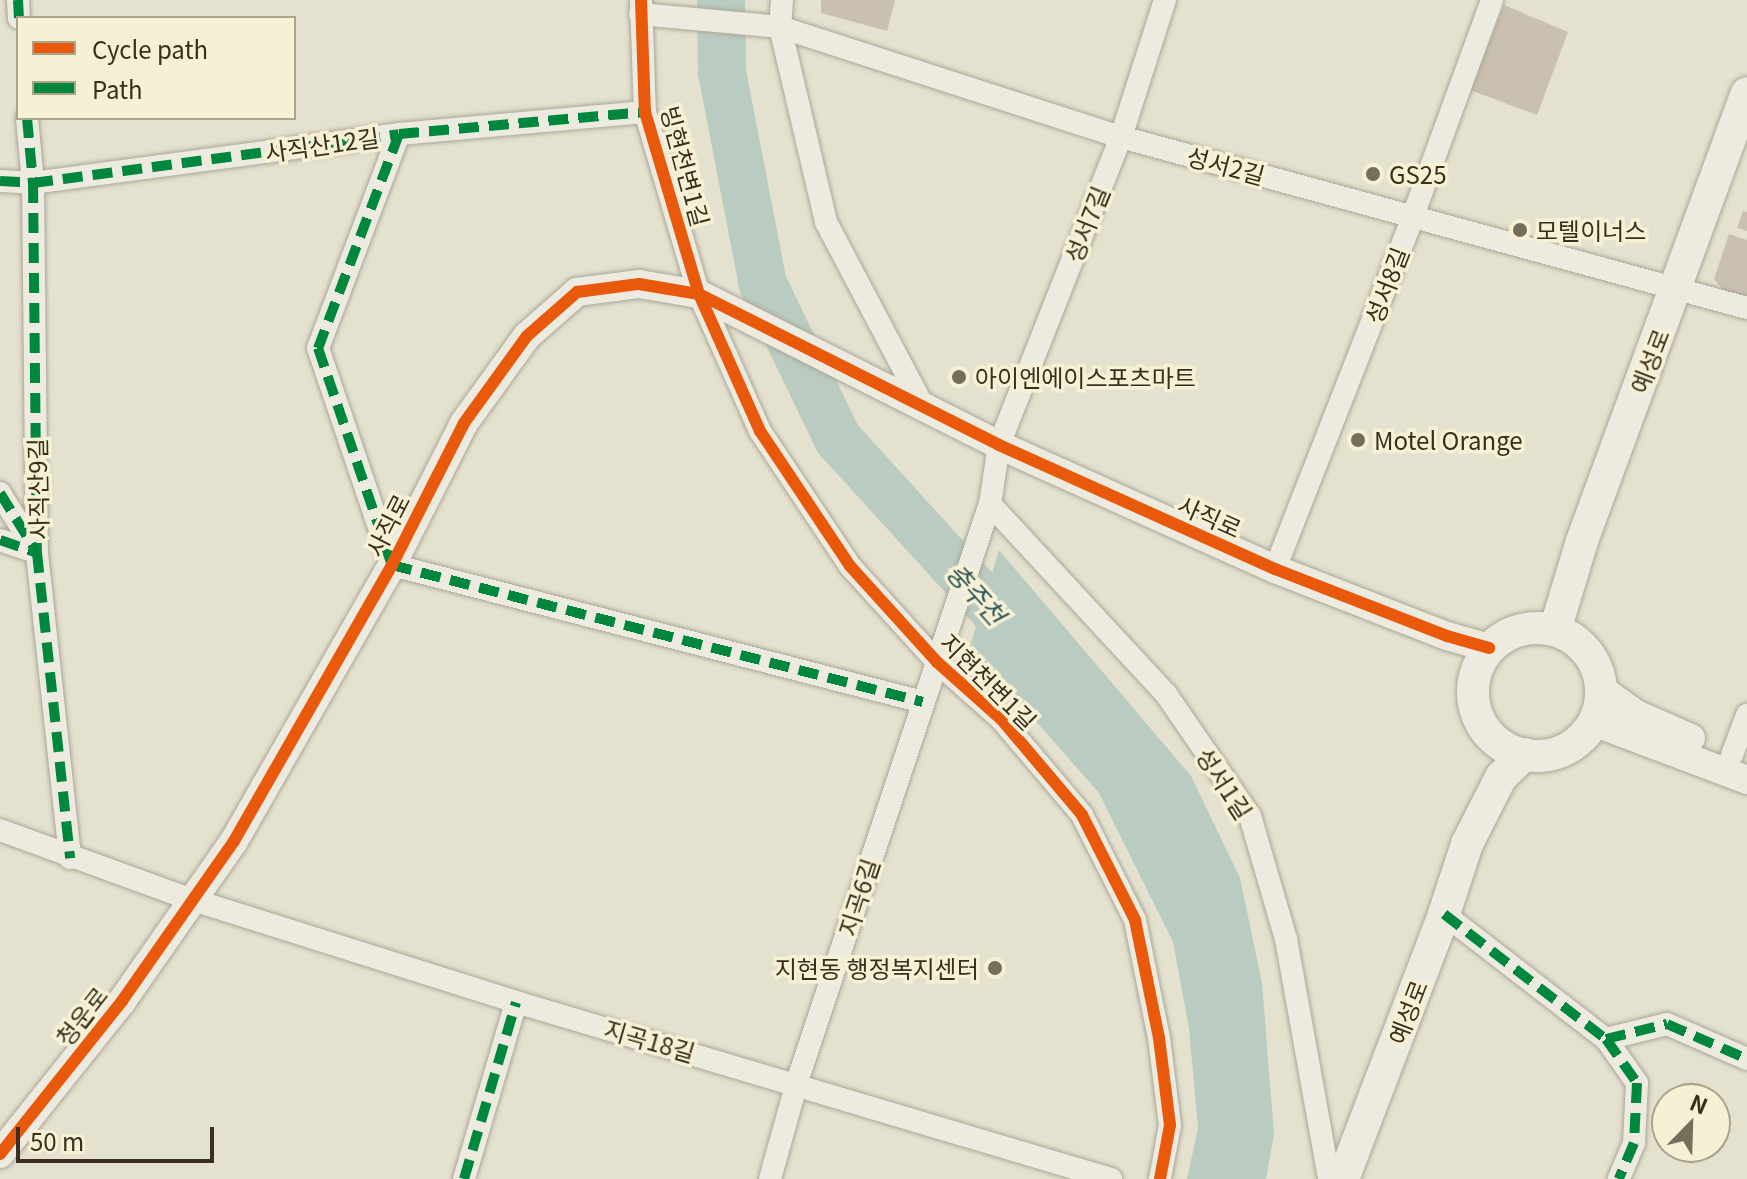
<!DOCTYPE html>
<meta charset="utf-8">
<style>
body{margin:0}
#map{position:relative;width:1747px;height:1179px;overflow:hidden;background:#e5e1cf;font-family:Georgia,"Noto Sans KR",serif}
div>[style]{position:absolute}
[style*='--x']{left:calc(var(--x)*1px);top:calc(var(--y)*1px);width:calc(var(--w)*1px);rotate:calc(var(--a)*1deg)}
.water>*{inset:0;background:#bacbc2}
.river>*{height:48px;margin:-24px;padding:0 24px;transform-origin:24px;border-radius:24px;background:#bacbc2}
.building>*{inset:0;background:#c9c0b0}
.roads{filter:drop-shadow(0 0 2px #aba697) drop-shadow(0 0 2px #aba697)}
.minor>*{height:22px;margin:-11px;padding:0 11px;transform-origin:11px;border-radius:11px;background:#edeae0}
.tertiary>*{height:28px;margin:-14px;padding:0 14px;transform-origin:14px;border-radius:14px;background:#edeae0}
.secondary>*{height:32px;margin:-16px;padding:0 16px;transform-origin:16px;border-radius:16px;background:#edeae0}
.secondary>.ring{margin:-16px;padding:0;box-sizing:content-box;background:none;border:32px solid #edeae0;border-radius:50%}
.quiet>*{height:10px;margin-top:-5px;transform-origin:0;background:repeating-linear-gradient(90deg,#00873e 0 20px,transparent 0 30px)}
.cycleway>*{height:12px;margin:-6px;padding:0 6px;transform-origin:6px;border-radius:6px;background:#e8590c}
.dots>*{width:22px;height:22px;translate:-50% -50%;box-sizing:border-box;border:4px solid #f6f0d5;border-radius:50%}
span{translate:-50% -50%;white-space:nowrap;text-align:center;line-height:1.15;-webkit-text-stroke:7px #f6f0d5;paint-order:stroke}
.street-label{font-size:24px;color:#3a2f1f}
.poi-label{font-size:24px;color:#3a2f1f}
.left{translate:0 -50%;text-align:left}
.right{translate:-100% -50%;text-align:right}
.water-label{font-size:26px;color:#2e575a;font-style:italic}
.legend{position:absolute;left:16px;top:16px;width:280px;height:104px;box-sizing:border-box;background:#f6f0d5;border:2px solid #aba38c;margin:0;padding:10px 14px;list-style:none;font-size:24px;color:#3a2f1f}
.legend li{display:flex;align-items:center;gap:16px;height:40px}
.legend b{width:40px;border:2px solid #aba38c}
.north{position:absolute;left:1651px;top:1083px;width:80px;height:80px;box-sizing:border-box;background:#f6f0d5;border:2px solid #aba38c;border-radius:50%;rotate:23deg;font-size:22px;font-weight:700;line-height:32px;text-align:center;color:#3a2f1f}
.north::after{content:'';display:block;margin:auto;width:28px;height:36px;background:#766d5d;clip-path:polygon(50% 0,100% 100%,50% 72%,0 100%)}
.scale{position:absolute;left:16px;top:1127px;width:198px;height:36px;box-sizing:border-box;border:4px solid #3a2f1f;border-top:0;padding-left:10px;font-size:24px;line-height:28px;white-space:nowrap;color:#3a2f1f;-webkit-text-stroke:6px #f6f0d5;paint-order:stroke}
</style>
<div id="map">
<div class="water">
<div style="clip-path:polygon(999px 550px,1191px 776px,1240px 878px,1262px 983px,1274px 1134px,1266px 1179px,1187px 1179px,1198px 1128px,1189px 1028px,1173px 942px,1099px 793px,970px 646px)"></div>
</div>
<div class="river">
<div style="--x:721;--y:0;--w:72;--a:89.2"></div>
<div style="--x:722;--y:72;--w:216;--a:79.1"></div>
<div style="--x:763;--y:284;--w:172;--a:64.2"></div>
<div style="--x:838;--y:439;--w:282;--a:47.7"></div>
</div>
<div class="building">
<div style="clip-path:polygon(821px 0,895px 0,887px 31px,821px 13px)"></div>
<div style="clip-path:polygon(1504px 5px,1568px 32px,1537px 115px,1470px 90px)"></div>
<div style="clip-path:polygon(1743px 211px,1747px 212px,1747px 231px,1737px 228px)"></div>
<div style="clip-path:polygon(1729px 234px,1747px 240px,1747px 301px,1727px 295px,1714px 279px)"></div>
</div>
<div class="roads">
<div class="minor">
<div style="--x:18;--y:0;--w:18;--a:87"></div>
<div style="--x:641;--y:0;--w:112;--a:88"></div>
<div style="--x:645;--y:112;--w:190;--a:73.5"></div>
<div style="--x:699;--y:294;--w:150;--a:66"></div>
<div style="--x:760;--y:431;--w:162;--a:56.3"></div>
<div style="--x:850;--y:566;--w:130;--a:47.8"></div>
<div style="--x:937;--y:662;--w:86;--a:41.7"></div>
<div style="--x:1001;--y:719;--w:126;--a:49.8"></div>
<div style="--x:1082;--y:815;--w:118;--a:63.2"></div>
<div style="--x:1135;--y:920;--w:120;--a:78.5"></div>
<div style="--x:1159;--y:1038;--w:88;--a:82.8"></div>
<div style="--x:1170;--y:1125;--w:55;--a:100.5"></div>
<div style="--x:782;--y:0;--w:27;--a:94"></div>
<div style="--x:780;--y:27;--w:200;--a:76.7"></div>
<div style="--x:826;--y:222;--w:206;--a:62.2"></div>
<div style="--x:640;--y:14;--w:141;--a:5.3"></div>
<div style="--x:780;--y:27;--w:358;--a:17.9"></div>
<div style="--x:1121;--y:137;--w:649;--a:15.28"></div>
<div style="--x:27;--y:118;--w:65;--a:84.7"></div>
<div style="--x:33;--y:183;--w:370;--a:89.4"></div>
<div style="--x:37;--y:553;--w:307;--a:83.8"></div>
<div style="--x:399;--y:134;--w:229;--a:110.7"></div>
<div style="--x:318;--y:348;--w:229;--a:71.2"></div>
<div style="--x:392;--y:565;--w:548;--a:14.47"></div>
<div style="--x:0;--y:181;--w:33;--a:3"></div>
<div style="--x:33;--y:183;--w:369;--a:-7.6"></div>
<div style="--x:399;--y:134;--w:247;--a:-5.1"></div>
<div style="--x:0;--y:493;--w:70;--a:58.3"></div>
<div style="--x:990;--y:504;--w:259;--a:47.2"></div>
<div style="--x:1166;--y:694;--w:148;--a:55.5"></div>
<div style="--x:1250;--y:816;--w:128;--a:73.7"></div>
<div style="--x:1286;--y:939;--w:244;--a:79.8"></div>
<div style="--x:0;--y:540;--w:39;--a:19"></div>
<div style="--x:1275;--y:569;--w:379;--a:-68.6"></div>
<div style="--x:1413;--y:216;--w:230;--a:-69.9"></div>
<div style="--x:1732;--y:755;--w:43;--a:-69.4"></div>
<div style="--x:0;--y:830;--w:202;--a:20"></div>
<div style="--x:190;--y:899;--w:342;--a:17.5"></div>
<div style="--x:516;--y:1002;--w:621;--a:16.57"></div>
<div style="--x:1444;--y:914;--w:205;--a:37.7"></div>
<div style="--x:1606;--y:1039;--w:54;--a:54.8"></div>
<div style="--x:1637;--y:1083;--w:60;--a:92.9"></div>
<div style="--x:1634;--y:1143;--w:39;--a:113"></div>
<div style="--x:1606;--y:1039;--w:63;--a:-13.8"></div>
<div style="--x:1667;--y:1024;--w:87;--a:23.6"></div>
<div style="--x:464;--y:1179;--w:184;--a:-73.6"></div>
<div style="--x:770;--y:1179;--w:101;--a:-74.4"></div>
<div style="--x:797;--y:1082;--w:609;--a:-71.54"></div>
<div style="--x:990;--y:504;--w:60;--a:-81.3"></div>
<div style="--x:999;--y:445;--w:331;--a:-68.4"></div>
<div style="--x:1121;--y:137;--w:144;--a:-72.2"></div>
</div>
<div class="tertiary">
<div style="--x:1601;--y:689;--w:43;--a:35.5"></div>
<div style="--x:1636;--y:714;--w:60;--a:23.6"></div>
<div style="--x:1593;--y:722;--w:165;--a:20.6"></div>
<div style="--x:0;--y:1154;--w:196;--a:-51.4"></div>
<div style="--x:122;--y:1001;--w:195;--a:-55"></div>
<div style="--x:234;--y:841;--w:318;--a:-60.2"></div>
<div style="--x:392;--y:565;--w:159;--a:-63.1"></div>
<div style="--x:464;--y:423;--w:107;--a:-54.1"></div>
<div style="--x:527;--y:336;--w:67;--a:-41.3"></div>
<div style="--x:577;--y:292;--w:63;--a:-7.4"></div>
<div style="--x:639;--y:284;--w:61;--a:9.5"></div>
<div style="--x:699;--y:294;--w:336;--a:26.7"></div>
<div style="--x:999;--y:445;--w:303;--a:24.2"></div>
<div style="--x:1275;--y:569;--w:185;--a:21.3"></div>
<div style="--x:1447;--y:636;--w:44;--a:15.9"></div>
</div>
<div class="secondary">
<div class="ring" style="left:1473px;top:628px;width:96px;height:96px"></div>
<div style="--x:1555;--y:630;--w:93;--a:-73.1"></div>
<div style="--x:1582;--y:541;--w:477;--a:-69.8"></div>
<div style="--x:1343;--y:1179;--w:284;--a:-69.1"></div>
<div style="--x:1444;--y:914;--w:74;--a:-71.8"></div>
<div style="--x:1467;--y:844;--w:75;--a:-63.1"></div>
<div style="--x:1501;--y:777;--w:33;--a:-44"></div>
</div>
</div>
<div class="quiet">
<div style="--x:18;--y:0;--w:18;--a:87"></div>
<div style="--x:27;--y:118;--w:65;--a:84.7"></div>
<div style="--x:33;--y:183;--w:370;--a:89.4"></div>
<div style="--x:37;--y:553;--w:307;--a:83.8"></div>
<div style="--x:399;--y:134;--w:229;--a:110.7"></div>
<div style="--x:318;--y:348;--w:229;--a:71.2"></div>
<div style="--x:392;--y:565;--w:548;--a:14.47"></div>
<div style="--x:0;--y:181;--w:33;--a:3"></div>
<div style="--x:33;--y:183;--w:369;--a:-7.6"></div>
<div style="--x:399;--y:134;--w:247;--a:-5.1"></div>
<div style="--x:0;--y:493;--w:68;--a:58.2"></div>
<div style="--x:0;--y:540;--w:39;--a:19"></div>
<div style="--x:1444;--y:914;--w:205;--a:37.7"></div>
<div style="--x:1606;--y:1039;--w:54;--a:54.8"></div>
<div style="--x:1637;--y:1083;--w:60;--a:92.9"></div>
<div style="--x:1634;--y:1143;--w:39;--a:113"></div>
<div style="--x:1606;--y:1039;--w:63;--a:-13.8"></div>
<div style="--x:1667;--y:1024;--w:87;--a:23.6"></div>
<div style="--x:464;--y:1179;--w:184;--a:-73.6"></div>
</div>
<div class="cycleway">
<div style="--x:641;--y:0;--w:112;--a:88"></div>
<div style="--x:645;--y:112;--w:190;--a:73.5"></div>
<div style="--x:699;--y:294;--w:150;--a:66"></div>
<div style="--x:760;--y:431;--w:162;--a:56.3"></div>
<div style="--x:850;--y:566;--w:130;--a:47.8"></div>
<div style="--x:937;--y:662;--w:86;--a:41.7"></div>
<div style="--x:1001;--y:719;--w:126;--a:49.8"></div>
<div style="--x:1082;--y:815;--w:118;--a:63.2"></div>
<div style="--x:1135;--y:920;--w:120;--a:78.5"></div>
<div style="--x:1159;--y:1038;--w:88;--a:82.8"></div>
<div style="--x:1170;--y:1125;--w:55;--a:100.5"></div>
<div style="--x:0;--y:1154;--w:196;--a:-51.4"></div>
<div style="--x:122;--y:1001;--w:195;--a:-55"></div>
<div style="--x:234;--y:841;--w:318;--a:-60.2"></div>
<div style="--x:392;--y:565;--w:159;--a:-63.1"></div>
<div style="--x:464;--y:423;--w:107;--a:-54.1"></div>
<div style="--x:527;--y:336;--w:67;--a:-41.3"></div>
<div style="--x:577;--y:292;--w:63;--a:-7.4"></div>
<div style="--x:639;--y:284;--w:61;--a:9.5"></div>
<div style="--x:699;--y:294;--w:336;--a:26.7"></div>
<div style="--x:999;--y:445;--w:303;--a:24.2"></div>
<div style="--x:1275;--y:569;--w:185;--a:21.3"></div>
<div style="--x:1447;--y:636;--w:44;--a:15.9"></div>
</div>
<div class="dots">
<div style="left:1373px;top:174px;background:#766d5d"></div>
<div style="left:1520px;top:230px;background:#766d5d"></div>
<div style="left:959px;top:377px;background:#766d5d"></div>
<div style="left:1358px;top:440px;background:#766d5d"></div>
<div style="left:995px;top:968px;background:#766d5d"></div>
</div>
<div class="street-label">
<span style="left:322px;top:144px;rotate:-8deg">사직산12길</span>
<span style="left:1226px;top:165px;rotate:15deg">성서2길</span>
<span style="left:686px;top:166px;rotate:75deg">빙현천변1길</span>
<span style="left:1086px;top:224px;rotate:-68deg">성서7길</span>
<span style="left:1386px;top:285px;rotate:-69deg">성서8길</span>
<span style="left:1649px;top:361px;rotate:-69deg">예성로</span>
<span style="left:37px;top:489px;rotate:-91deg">사직산9길</span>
<span style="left:1210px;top:516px;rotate:24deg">사직로</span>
<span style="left:387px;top:525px;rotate:-63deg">사직로</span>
<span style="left:989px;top:681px;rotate:45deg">지현천변1길</span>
<span style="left:1225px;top:783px;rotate:57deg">성서1길</span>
<span style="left:858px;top:897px;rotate:-72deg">지곡6길</span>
<span style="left:1407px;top:1012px;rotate:-69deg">예성로</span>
<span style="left:81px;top:1016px;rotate:-52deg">청운로</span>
<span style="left:650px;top:1040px;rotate:16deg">지곡18길</span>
</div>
<div class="poi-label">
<span class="left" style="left:1389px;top:174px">GS25</span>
<span class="left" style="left:1536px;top:230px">모텔이너스</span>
<span class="left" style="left:975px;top:377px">아이엔에이스포츠마트</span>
<span class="left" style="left:1374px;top:440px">Motel Orange</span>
<span class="right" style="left:979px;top:968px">지현동 행정복지센터</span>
</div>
<div class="water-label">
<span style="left:977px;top:593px;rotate:48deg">충주천</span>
</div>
<ul class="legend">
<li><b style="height:10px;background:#e8590c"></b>Cycle path</li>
<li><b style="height:10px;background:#00873e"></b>Path</li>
</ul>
<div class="north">N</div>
<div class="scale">50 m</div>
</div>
